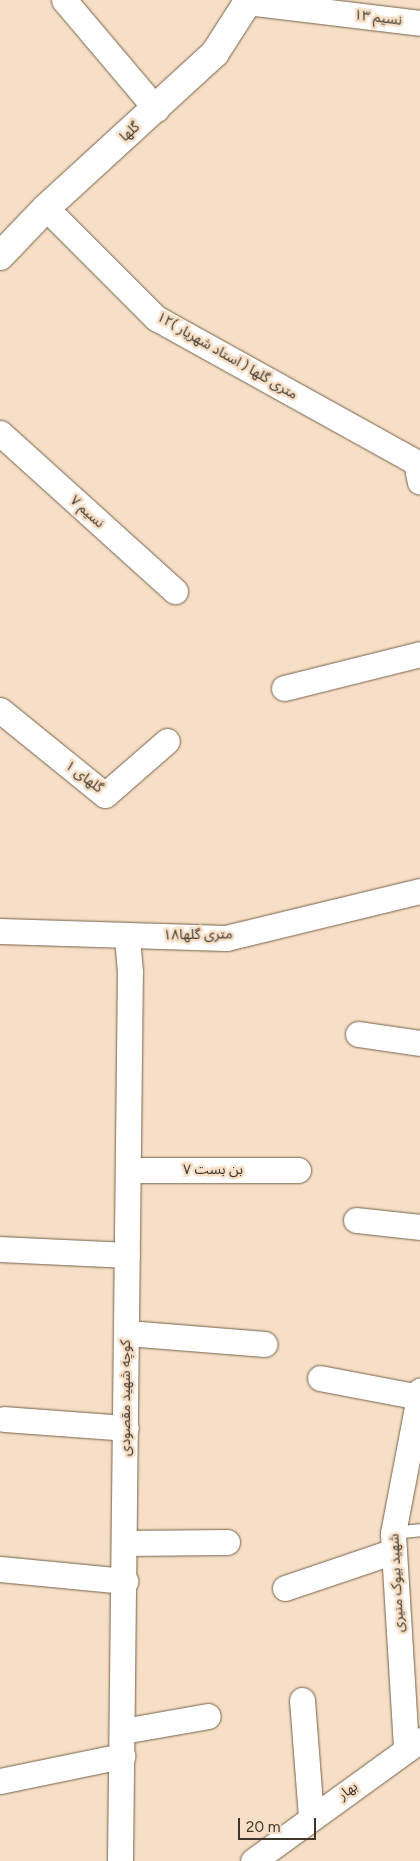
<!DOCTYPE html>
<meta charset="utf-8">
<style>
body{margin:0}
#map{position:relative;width:420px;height:1861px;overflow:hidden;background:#f6dfc6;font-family:Figtree,"Noto Sans Arabic",sans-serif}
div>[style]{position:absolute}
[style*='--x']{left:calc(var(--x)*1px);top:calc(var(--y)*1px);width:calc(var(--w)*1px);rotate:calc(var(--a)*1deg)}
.roads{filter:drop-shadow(0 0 1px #76614b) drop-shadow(0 0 1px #76614b)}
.service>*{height:12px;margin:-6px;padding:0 6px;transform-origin:6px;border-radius:6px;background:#fff}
.minor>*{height:25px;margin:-12.5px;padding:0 12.5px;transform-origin:12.5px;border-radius:12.5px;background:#fff}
.tertiary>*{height:28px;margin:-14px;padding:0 14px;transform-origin:14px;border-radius:14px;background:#fff}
span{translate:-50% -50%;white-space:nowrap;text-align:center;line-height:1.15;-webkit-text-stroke:5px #f6dfc6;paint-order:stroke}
.street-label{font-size:14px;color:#3e352b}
.scale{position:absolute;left:238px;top:1818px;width:78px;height:22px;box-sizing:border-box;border:2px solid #3e352b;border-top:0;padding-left:6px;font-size:15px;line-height:18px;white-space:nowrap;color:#3e352b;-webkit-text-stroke:4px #f6dfc6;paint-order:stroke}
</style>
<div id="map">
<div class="roads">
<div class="service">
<div style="--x:393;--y:1533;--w:27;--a:-6"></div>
</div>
<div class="minor">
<div style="--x:64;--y:0;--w:143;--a:49.8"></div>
<div style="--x:247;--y:2;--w:174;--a:6.9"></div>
<div style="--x:46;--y:208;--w:156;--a:45"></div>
<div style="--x:156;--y:318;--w:297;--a:29"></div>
<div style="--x:416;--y:462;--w:20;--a:79"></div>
<div style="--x:0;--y:433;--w:236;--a:42.1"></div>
<div style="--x:284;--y:688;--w:140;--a:-14"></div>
<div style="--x:0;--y:710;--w:135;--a:39"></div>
<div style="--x:105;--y:795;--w:82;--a:-41.1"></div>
<div style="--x:0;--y:931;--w:226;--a:1.8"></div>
<div style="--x:226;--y:938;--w:200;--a:-13.6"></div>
<div style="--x:358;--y:1034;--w:63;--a:8.3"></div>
<div style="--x:128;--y:1170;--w:170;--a:0"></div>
<div style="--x:356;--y:1220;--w:64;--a:6.2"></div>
<div style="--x:0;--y:1249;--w:127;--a:2.7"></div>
<div style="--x:127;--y:1333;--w:138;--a:4.6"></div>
<div style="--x:320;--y:1378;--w:102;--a:10.8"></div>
<div style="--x:4;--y:1419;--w:122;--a:4.2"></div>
<div style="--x:126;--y:1543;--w:101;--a:-0.6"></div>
<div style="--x:0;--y:1569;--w:126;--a:5.5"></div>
<div style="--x:285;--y:1588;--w:115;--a:-18.7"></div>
<div style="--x:302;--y:1700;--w:118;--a:85.6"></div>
<div style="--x:123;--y:1731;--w:86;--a:-10"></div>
<div style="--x:406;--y:1747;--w:214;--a:-93.5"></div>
<div style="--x:393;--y:1533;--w:145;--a:-79.2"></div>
<div style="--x:0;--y:1781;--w:125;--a:-11.6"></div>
<div style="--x:120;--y:1861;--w:889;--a:-89.36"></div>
<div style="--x:130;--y:972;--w:36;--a:-95"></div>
<div style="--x:253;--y:1861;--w:206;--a:-35.9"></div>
</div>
<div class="tertiary">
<div style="--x:0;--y:256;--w:66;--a:-46.2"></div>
<div style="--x:46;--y:208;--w:229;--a:-42.5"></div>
<div style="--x:215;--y:53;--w:63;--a:-57.3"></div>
</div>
</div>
<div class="street-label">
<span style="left:378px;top:18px;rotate:7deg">نسیم ۱۳</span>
<span style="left:130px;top:132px;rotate:-42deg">گلها</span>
<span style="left:227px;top:356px;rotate:30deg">۱۲متری گلها ( استاد شهریار )</span>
<span style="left:87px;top:512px;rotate:42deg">نسیم ۷</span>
<span style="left:84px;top:777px;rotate:37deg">گلهای ۱</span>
<span style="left:198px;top:935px;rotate:-1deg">۱۸متری گلها</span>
<span style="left:213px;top:1170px">بن بست ۷</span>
<span style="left:126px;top:1398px;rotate:-90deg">کوچه شهید مقصودی</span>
<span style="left:397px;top:1583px;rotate:-93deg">شهید بیوک منیری</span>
<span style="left:348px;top:1791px;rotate:-37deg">بهار</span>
</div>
<div class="scale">20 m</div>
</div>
